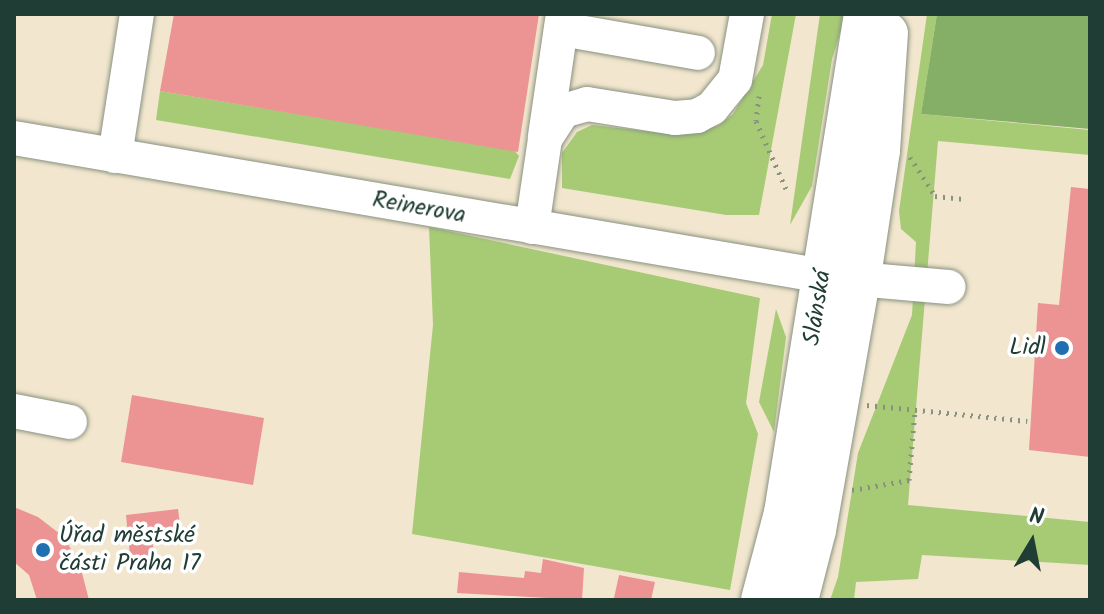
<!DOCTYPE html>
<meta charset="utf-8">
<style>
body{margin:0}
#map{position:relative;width:1104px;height:614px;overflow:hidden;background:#f2e6ce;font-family:Kalam,sans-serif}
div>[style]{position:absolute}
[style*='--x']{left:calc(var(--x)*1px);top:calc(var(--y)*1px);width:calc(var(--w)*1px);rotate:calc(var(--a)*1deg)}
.green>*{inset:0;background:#a7cb75}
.forest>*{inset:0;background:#85af66}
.building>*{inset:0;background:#ec9493}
.path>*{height:5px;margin-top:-2.5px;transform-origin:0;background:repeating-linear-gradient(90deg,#889281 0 2px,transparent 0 8px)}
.roads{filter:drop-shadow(0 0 2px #889281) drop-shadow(0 0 2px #889281)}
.minor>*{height:34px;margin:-17px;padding:0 17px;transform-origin:17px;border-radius:17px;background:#fff}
.major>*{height:42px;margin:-21px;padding:0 21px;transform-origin:21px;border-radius:21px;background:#fff}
.dots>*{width:22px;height:22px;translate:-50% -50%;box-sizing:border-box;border:4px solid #fff;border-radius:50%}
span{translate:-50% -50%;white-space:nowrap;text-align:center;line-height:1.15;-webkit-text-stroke:7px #fff;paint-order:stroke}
.street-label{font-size:24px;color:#1f3d34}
.poi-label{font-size:24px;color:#1f3d34}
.right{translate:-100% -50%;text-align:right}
.left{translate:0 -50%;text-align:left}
.frame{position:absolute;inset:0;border:16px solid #1f3d34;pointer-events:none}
.north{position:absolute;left:992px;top:502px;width:80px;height:80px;-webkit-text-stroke:6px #fff;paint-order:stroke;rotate:10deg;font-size:22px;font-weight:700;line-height:32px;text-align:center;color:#1f3d34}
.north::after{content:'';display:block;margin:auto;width:28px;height:36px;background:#1f3d34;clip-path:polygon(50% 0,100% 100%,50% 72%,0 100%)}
</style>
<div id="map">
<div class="green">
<div style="clip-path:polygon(772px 14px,796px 14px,759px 215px,726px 215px,562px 188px,562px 153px,577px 132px,592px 125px,680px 135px,718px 126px,733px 114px,763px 65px)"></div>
<div style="clip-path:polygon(820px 14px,846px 14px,832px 59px,812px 186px,790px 225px)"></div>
<div style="clip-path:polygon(927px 14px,937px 14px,921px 114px,1090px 130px,1090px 155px,938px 141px,908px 505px,1090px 522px,1090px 565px,922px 555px,918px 579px,856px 582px,854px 600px,830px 600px,838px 577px,858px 453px,912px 315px,916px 242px,901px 229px,899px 211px)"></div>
<div style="clip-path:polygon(160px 91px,514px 150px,519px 156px,510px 179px,156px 120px)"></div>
<div style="clip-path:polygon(429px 227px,760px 298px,746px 403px,758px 434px,730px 590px,412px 534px,433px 325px)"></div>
<div style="clip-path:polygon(776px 309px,786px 337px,774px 432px,759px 402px)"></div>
</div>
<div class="forest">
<div style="clip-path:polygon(937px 14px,1090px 14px,1090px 129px,921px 114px)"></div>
</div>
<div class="building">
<div style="clip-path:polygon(174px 14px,539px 14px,518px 152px,160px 91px)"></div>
<div style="clip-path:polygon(1071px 187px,1090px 189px,1090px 457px,1029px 450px,1038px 303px,1059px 305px)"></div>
<div style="clip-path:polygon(132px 395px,264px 418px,253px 485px,121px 462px)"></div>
<div style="clip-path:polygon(14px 507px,38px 517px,64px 537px,80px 565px,89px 600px,37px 600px,29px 575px,14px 562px)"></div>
<div style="clip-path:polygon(178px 509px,181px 533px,152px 536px,155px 565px,131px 567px,126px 515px)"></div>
<div style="clip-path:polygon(543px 559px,584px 568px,582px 600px,457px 593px,459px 572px,524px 578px,525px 571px,541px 573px)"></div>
<div style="clip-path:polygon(619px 575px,655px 582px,651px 600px,614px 598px)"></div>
</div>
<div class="path">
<div style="--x:759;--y:96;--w:25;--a:97"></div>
<div style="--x:756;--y:121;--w:77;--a:66.1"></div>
<div style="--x:910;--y:157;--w:46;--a:57.3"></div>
<div style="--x:935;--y:196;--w:30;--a:6"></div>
<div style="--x:867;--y:405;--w:161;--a:5.7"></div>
<div style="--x:852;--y:490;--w:58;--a:-10"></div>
<div style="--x:909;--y:480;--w:70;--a:-85.1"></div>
</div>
<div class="roads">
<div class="minor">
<div style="--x:561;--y:29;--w:139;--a:9.9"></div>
<div style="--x:545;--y:136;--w:123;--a:-81.6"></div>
<div style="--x:14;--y:138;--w:821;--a:9.68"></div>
<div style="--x:823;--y:276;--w:126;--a:5"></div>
<div style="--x:115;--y:156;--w:144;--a:-81.2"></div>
<div style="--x:532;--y:227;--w:89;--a:-81.6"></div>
<div style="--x:545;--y:139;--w:33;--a:-57"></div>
<div style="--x:563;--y:111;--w:25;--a:-16"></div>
<div style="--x:587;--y:104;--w:89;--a:9"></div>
<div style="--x:675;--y:118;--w:22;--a:-5"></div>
<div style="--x:697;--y:116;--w:17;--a:-28"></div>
<div style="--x:712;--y:108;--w:36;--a:-51"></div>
<div style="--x:735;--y:80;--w:67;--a:-79.7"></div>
<div style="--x:14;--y:411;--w:57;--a:11.1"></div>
</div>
<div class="major">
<div style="--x:762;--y:600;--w:90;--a:-75.2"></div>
<div style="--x:785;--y:513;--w:505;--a:-80.89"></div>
<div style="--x:797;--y:600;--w:72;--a:-75.6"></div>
<div style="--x:815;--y:530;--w:258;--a:-80"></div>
<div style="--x:860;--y:276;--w:127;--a:-81.4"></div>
<div style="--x:879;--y:150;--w:117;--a:-86.1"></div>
</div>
</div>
<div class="dots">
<div style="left:1062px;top:348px;background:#1f6fb2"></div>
<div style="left:43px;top:550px;background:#1f6fb2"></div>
</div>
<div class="street-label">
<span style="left:419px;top:208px;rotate:10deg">Reinerova</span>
<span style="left:818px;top:308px;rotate:-81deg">Slánská</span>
</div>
<div class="poi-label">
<span class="right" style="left:1046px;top:348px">Lidl</span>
<span class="left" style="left:59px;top:550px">Úřad městské<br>části Praha 17</span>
</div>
<div class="frame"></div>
<div class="north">N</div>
</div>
